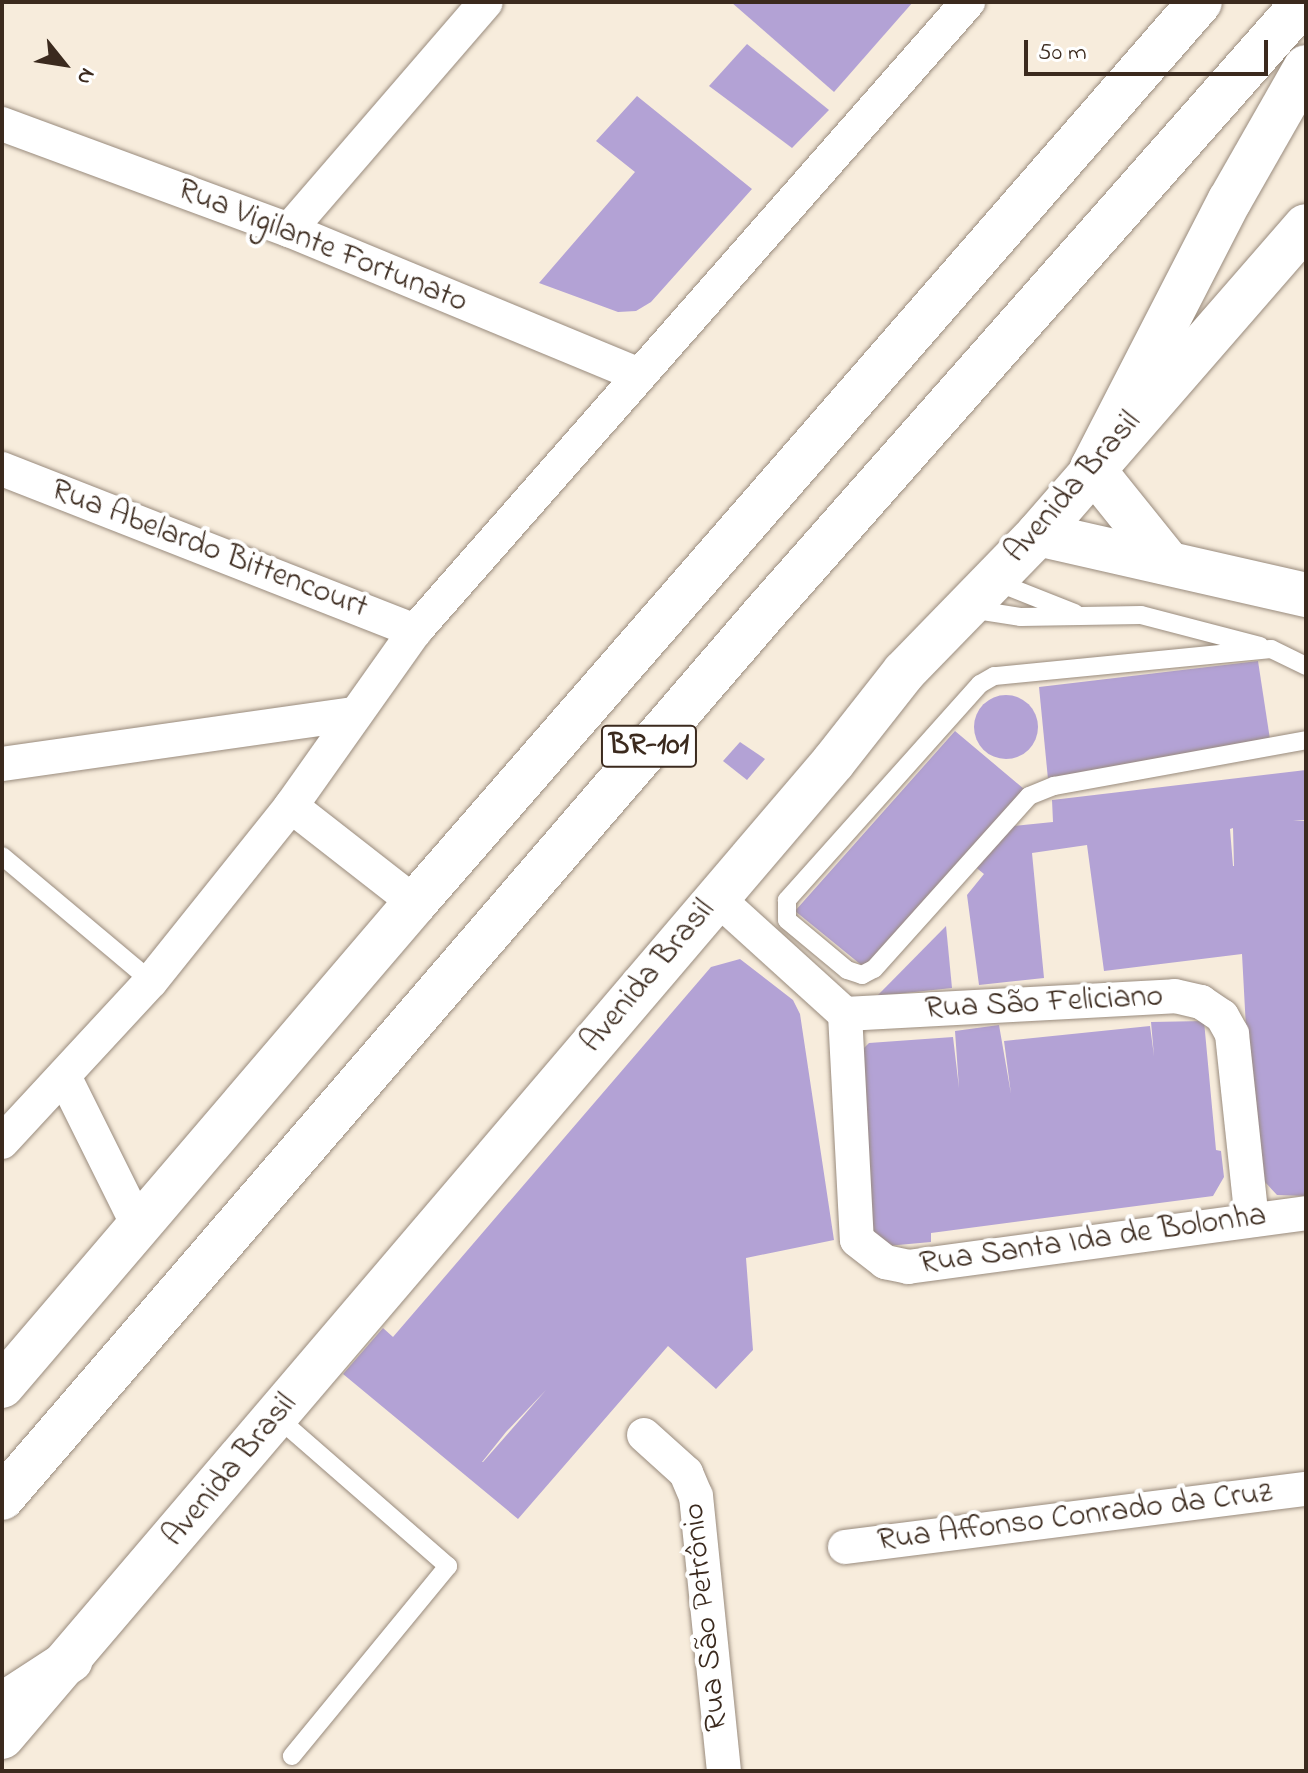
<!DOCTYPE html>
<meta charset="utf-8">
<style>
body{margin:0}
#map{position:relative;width:1308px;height:1773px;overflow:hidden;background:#f7ecdc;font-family:"Indie Flower",sans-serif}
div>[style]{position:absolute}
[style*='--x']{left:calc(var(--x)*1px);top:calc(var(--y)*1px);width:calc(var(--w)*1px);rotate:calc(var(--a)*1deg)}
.building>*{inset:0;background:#b3a2d5}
.round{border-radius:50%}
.roads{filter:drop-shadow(0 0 2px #998b7d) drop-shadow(0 0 2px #998b7d)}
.service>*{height:18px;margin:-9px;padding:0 9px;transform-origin:9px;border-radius:9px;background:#fff}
.minor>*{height:34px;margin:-17px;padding:0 17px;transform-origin:17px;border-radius:17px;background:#fff}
.tertiary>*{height:44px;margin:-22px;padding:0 22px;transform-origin:22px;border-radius:22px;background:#fff}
.motorway>*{height:44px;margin:-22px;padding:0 22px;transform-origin:22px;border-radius:22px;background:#fff}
span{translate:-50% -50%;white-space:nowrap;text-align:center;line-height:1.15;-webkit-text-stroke:8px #fff;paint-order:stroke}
.shield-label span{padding:2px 6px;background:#fff;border:2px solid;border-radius:6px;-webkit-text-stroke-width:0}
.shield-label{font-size:30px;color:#3b2a1e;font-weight:700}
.street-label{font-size:32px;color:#3b2a1e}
.frame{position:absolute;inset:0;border:4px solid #3b2a1e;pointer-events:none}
.north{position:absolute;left:24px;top:24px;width:80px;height:80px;-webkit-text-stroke:6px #fff;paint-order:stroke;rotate:120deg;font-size:22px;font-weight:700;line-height:32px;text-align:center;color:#3b2a1e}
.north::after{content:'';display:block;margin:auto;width:28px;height:36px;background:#3b2a1e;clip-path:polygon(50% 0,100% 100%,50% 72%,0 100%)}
.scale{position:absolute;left:1024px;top:40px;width:244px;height:36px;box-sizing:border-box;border:4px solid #3b2a1e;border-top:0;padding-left:10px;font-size:24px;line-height:28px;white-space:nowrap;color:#3b2a1e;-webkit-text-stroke:6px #fff;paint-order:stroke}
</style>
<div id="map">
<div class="building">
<div style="clip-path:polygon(731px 2px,913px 2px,834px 92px)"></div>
<div style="clip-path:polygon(747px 44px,829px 110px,792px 148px,709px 86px)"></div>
<div style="clip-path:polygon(637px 96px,752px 189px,651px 302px,636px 311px,618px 312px,539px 283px,635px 172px,596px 141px)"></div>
<div style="clip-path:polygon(1258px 661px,1271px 746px,1048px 779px,1039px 687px)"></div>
<div class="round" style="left:974px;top:695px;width:64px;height:64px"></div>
<div style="clip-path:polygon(evenodd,955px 731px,1024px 789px,1014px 826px,1053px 822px,1052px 800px,1306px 770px,1306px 820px,1293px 821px,1306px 821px,1306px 1196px,1277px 1195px,1264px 1181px,1252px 1140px,1242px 954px,1104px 971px,1087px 845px,1032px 853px,1044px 978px,979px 985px,967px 895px,984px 874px,963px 857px,865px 968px,795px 911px,955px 731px,1233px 828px,1234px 866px,1233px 866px,1230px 829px,1233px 828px)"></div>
<div style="clip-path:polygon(740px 742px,765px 759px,747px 780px,723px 761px)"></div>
<div style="clip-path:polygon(946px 926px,952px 988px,877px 996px)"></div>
<div style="clip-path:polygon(evenodd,740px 959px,793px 1000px,800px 1014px,834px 1240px,746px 1258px,753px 1350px,716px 1389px,668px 1346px,518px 1519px,343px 1374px,383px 1328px,393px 1337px,711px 967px,740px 959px,546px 1390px,483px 1462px,482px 1462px,506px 1432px,546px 1390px)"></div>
<div style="clip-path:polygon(1204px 1021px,1216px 1150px,1221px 1151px,1224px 1177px,1213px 1196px,931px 1233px,931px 1242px,887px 1246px,875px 1236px,864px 1217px,861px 1051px,869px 1043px,953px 1037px,959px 1088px,955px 1031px,999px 1025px,1011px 1094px,1004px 1041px,1150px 1026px,1154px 1056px,1151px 1022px)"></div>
</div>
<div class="roads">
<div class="service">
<div style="--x:994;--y:581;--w:87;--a:21.6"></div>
<div style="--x:970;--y:609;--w:52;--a:8.9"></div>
<div style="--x:1021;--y:617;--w:120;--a:-1"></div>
<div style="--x:1141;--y:615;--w:123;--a:14.6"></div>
<div style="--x:1306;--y:666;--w:39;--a:-154"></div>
<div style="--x:1271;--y:649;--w:278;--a:174.4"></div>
<div style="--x:994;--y:676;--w:16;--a:150"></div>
<div style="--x:980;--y:684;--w:290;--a:131.8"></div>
<div style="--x:787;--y:900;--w:20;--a:90"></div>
<div style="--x:787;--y:920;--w:78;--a:39.8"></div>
<div style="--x:847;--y:970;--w:16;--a:18"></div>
<div style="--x:862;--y:975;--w:13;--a:-27"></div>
<div style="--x:874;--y:969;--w:232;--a:-48.1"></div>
<div style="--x:1029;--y:796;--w:27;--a:-22"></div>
<div style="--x:1054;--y:786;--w:256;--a:-10.3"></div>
<div style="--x:2;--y:856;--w:194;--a:40"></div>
<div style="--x:277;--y:1417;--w:227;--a:41.1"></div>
<div style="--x:448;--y:1566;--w:246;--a:129.4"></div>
</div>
<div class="minor">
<div style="--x:2;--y:124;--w:306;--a:20.3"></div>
<div style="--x:289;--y:230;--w:379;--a:22.5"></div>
<div style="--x:289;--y:230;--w:301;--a:-49.2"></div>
<div style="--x:2;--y:469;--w:444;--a:21.4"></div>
<div style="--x:2;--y:764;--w:357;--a:-8.1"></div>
<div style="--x:291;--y:806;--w:157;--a:38"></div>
<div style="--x:716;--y:897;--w:174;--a:42.2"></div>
<div style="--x:845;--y:1014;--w:226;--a:87"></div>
<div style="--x:857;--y:1240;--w:36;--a:38"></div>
<div style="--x:885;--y:1262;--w:24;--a:12"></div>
<div style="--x:908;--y:1267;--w:402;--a:-7.7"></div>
<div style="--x:845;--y:1014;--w:330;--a:-3.1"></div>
<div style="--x:1175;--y:996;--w:27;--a:13"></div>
<div style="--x:1201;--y:1002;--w:25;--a:34"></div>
<div style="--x:1222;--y:1016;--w:21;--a:61"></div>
<div style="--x:1232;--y:1034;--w:187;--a:83.9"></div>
<div style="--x:64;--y:1076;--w:169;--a:63.6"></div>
<div style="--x:2;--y:1142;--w:219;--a:-47.2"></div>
<div style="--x:151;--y:981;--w:224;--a:-51.3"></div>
<div style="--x:291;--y:806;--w:214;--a:-54.7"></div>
<div style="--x:415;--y:631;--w:838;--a:-48.68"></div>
<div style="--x:644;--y:1435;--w:57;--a:42.1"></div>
<div style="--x:686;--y:1473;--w:25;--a:67"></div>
<div style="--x:696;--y:1496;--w:276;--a:84.2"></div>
<div style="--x:845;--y:1547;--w:465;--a:-7.2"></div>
</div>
<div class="tertiary">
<div style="--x:1092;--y:468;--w:118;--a:51.2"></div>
<div style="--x:1038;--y:534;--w:275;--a:12.8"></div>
<div style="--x:2;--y:1737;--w:1282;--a:-49.55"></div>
<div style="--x:834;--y:761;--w:113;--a:-51.8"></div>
<div style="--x:904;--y:672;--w:192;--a:-45.8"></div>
<div style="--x:1038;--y:534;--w:408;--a:-49"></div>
</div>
<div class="motorway">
<div style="--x:1092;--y:468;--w:301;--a:-62.8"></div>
<div style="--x:1230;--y:200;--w:153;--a:-60.3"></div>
<div style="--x:2;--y:1386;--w:635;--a:-49.47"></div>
<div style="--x:415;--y:903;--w:1195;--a:-48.94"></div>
<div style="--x:2;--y:1498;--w:1163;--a:-49.25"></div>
<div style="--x:761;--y:617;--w:820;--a:-48.56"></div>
<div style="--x:2;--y:1705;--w:82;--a:-33.1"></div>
</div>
</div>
<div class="shield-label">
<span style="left:649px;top:746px">BR-101</span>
</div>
<div class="street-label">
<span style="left:322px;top:247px;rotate:22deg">Rua Vigilante Fortunato</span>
<span style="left:1074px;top:488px;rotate:-49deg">Avenida Brasil</span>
<span style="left:209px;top:550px;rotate:21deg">Rua Abelardo Bittencourt</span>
<span style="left:649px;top:977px;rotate:-50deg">Avenida Brasil</span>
<span style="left:1044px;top:1004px;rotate:-3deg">Rua São Feliciano</span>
<span style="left:1093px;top:1241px;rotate:-8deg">Rua Santa Ida de Bolonha</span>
<span style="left:231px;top:1471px;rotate:-50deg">Avenida Brasil</span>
<span style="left:1075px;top:1518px;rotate:-7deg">Rua Affonso Conrado da Cruz</span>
<span style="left:707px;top:1617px;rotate:-96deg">Rua São Petrônio</span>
</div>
<div class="frame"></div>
<div class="north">N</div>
<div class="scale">50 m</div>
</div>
